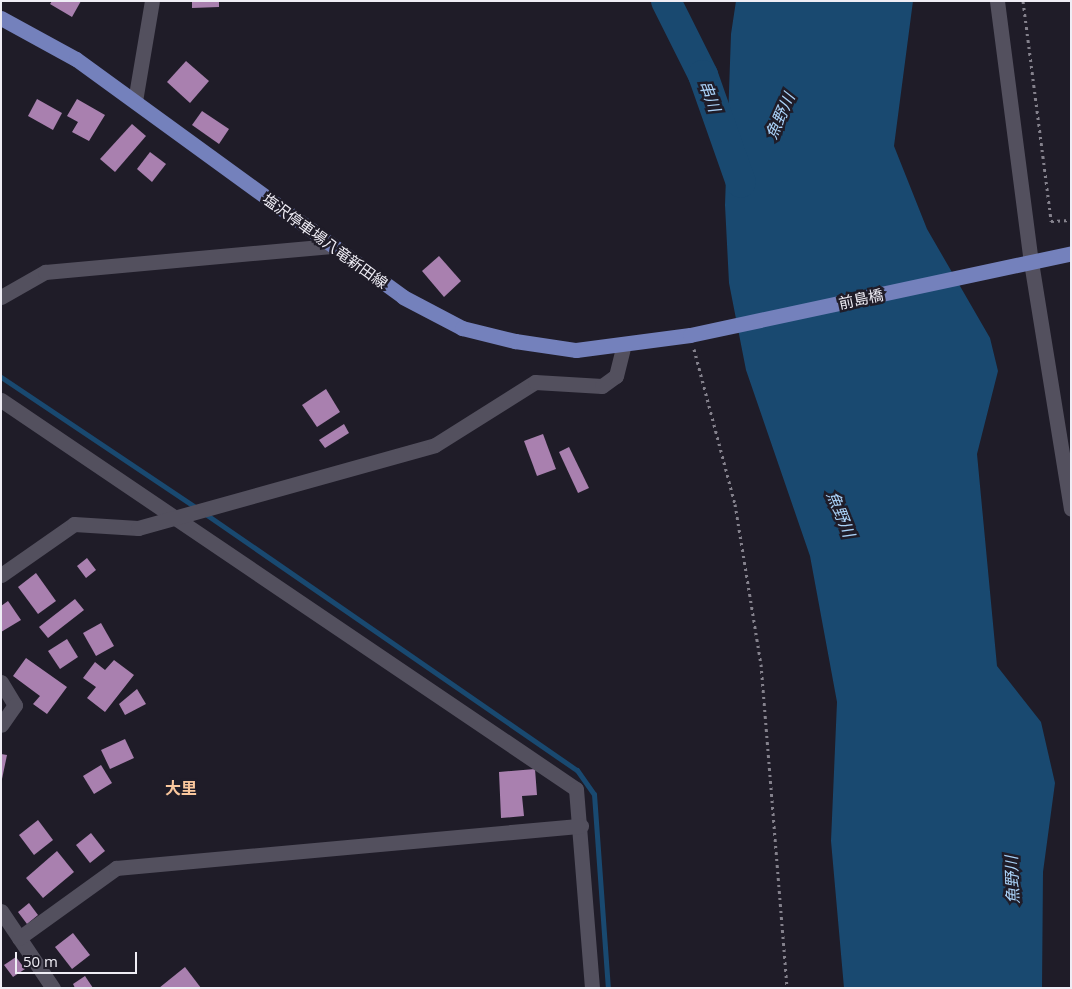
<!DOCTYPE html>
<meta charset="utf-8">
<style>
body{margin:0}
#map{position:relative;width:1072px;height:989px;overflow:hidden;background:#1f1c28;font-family:"Open Sans","Noto Sans JP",sans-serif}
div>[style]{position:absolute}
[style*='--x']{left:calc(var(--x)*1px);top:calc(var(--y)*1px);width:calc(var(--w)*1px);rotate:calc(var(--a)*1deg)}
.water>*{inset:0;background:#194970}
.stream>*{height:5px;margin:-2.5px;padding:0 2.5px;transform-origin:2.5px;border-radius:2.5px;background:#194970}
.river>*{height:30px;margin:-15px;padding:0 15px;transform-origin:15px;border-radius:15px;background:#194970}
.building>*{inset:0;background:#a980af}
.path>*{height:3px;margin-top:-1.5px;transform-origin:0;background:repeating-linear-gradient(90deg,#84818c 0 2.5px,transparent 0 6.5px)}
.minor>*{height:15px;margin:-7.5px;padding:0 7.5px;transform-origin:7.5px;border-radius:7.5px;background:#53505e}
.major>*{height:15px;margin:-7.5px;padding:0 7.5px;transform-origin:7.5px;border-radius:7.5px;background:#7481bc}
span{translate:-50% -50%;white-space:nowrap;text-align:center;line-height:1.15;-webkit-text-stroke:5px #1f1c28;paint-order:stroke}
.street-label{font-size:15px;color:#efedf5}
.water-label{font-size:16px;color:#aad2f8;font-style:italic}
.neighbourhood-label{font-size:16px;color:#fac79d;font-weight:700}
.frame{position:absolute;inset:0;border:2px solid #efedf5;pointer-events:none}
.scale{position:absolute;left:15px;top:952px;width:122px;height:22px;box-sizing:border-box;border:2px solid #efedf5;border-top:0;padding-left:6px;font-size:15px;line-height:18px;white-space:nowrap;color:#efedf5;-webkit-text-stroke:4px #1f1c28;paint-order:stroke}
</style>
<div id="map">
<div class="water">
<div style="clip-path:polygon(736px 1px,913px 1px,894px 146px,927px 229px,990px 338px,998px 371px,977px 454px,997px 666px,1041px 722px,1055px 783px,1043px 872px,1042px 988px,844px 988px,831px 841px,837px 702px,810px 556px,746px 370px,729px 283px,725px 205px,731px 34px)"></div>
</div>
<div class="stream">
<div style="--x:1;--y:377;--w:236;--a:33.8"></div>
<div style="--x:204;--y:513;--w:453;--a:34.6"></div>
<div style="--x:577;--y:770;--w:29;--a:55"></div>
<div style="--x:594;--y:794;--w:195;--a:85.9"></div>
</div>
<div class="river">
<div style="--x:666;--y:1;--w:83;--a:63.4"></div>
<div style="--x:703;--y:75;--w:114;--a:70.6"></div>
</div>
<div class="building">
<div style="clip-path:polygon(52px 1px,81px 1px,72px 17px,50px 4px)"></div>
<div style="clip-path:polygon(192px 1px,219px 1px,219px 7px,192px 8px)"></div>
<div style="clip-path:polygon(186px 61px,209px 81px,190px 103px,167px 82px)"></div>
<div style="clip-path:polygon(37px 99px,62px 113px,53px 130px,28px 116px)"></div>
<div style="clip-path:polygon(77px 99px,105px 115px,89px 141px,72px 132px,78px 122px,67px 116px)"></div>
<div style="clip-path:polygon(202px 111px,229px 129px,219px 144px,192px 125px)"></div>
<div style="clip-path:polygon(132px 124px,146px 136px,115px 172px,100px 159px)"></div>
<div style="clip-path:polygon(150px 152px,166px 164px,152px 182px,137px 169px)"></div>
<div style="clip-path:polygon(439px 256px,461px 281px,444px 297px,422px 271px)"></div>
<div style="clip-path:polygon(326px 389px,340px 412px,317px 427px,302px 405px)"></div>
<div style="clip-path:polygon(344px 424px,349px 433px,325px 448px,319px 440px)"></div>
<div style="clip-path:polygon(543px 434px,556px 469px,537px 476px,524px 441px)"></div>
<div style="clip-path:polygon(569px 447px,589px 488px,578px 493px,559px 452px)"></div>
<div style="clip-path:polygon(87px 558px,96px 570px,86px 578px,77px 566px)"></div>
<div style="clip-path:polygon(36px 573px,56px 601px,38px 614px,18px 587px)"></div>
<div style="clip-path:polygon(75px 599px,84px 610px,48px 638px,39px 627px)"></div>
<div style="clip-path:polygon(8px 601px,21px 620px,1px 632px,1px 606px)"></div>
<div style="clip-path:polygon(101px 623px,114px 646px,96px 656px,83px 633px)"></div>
<div style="clip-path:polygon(67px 639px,78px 657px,60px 669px,48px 651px)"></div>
<div style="clip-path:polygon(26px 658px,67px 687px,47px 714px,33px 704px,40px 696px,13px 676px)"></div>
<div style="clip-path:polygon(114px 660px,134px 675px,105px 712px,87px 698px,96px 687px,83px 678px,95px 662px,105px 670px)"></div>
<div style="clip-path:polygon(137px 689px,146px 704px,125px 715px,119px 704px)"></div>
<div style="clip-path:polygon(125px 739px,134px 758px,110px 769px,101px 750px)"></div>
<div style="clip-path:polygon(1px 754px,7px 755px,2px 779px,1px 779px)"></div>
<div style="clip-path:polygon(101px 765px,112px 783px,94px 794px,83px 776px)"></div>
<div style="clip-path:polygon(535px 769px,537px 795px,522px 796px,524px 816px,501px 818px,499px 772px)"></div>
<div style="clip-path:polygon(38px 820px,53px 840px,34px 855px,19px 835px)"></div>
<div style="clip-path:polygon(91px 833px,105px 851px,90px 863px,76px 845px)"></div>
<div style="clip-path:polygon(57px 851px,74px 872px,43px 898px,26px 878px)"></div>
<div style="clip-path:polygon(29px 903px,38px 915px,27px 924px,18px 912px)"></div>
<div style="clip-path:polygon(73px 933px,90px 955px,72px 969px,55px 947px)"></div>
<div style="clip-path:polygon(16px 957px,25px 969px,13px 977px,4px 965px)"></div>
<div style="clip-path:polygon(185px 967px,201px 988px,159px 988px)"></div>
<div style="clip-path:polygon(85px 976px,93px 988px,75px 988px,73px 984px)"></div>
</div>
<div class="path">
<div style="--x:1023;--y:1;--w:222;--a:82.7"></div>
<div style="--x:1051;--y:221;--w:20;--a:-3"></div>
<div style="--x:694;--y:349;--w:160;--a:75.2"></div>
<div style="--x:735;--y:504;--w:162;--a:80.8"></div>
<div style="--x:761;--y:664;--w:325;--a:85.4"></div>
</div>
<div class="minor">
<div style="--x:997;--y:1;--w:263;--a:82.6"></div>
<div style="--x:1031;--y:262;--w:250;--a:80.8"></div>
<div style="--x:135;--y:101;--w:101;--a:-80.4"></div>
<div style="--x:1;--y:297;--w:51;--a:-29.6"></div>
<div style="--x:45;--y:272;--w:285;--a:-5.2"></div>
<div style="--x:1;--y:400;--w:694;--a:34.08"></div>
<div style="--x:576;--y:789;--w:200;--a:85.4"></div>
<div style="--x:1;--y:575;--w:89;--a:-34.9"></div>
<div style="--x:74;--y:524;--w:64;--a:3.6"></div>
<div style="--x:138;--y:528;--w:308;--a:-15.6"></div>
<div style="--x:435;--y:445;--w:118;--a:-32.2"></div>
<div style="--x:535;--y:382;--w:67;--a:3.4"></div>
<div style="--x:602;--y:386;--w:17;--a:-36"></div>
<div style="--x:616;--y:376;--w:32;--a:-76"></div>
<div style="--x:1;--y:682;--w:27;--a:59"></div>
<div style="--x:15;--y:705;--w:24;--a:125"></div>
<div style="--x:1;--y:911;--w:93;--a:56"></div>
<div style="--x:19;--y:938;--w:120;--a:-35.8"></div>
<div style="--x:116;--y:868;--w:467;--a:-5.2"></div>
</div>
<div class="major">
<div style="--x:1;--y:18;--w:85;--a:28.7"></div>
<div style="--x:76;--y:59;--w:404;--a:36"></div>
<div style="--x:403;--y:297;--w:67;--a:27.7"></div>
<div style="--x:462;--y:328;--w:55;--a:13.8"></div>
<div style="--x:515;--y:341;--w:62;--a:8.4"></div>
<div style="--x:576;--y:350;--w:115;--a:-7.5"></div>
<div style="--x:690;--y:335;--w:390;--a:-12.1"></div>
</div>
<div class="street-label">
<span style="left:325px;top:241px;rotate:36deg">塩沢停車場八竜新田線</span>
<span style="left:861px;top:299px;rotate:-12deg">前島橋</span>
</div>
<div class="water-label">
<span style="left:710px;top:96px;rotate:70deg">串川</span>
<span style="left:780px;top:116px;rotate:-66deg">魚野川</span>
<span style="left:841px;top:514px;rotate:68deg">魚野川</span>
<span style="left:1012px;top:880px;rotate:-92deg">魚野川</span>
</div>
<div class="neighbourhood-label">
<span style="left:181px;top:788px">大里</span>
</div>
<div class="frame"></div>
<div class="scale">50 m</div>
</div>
